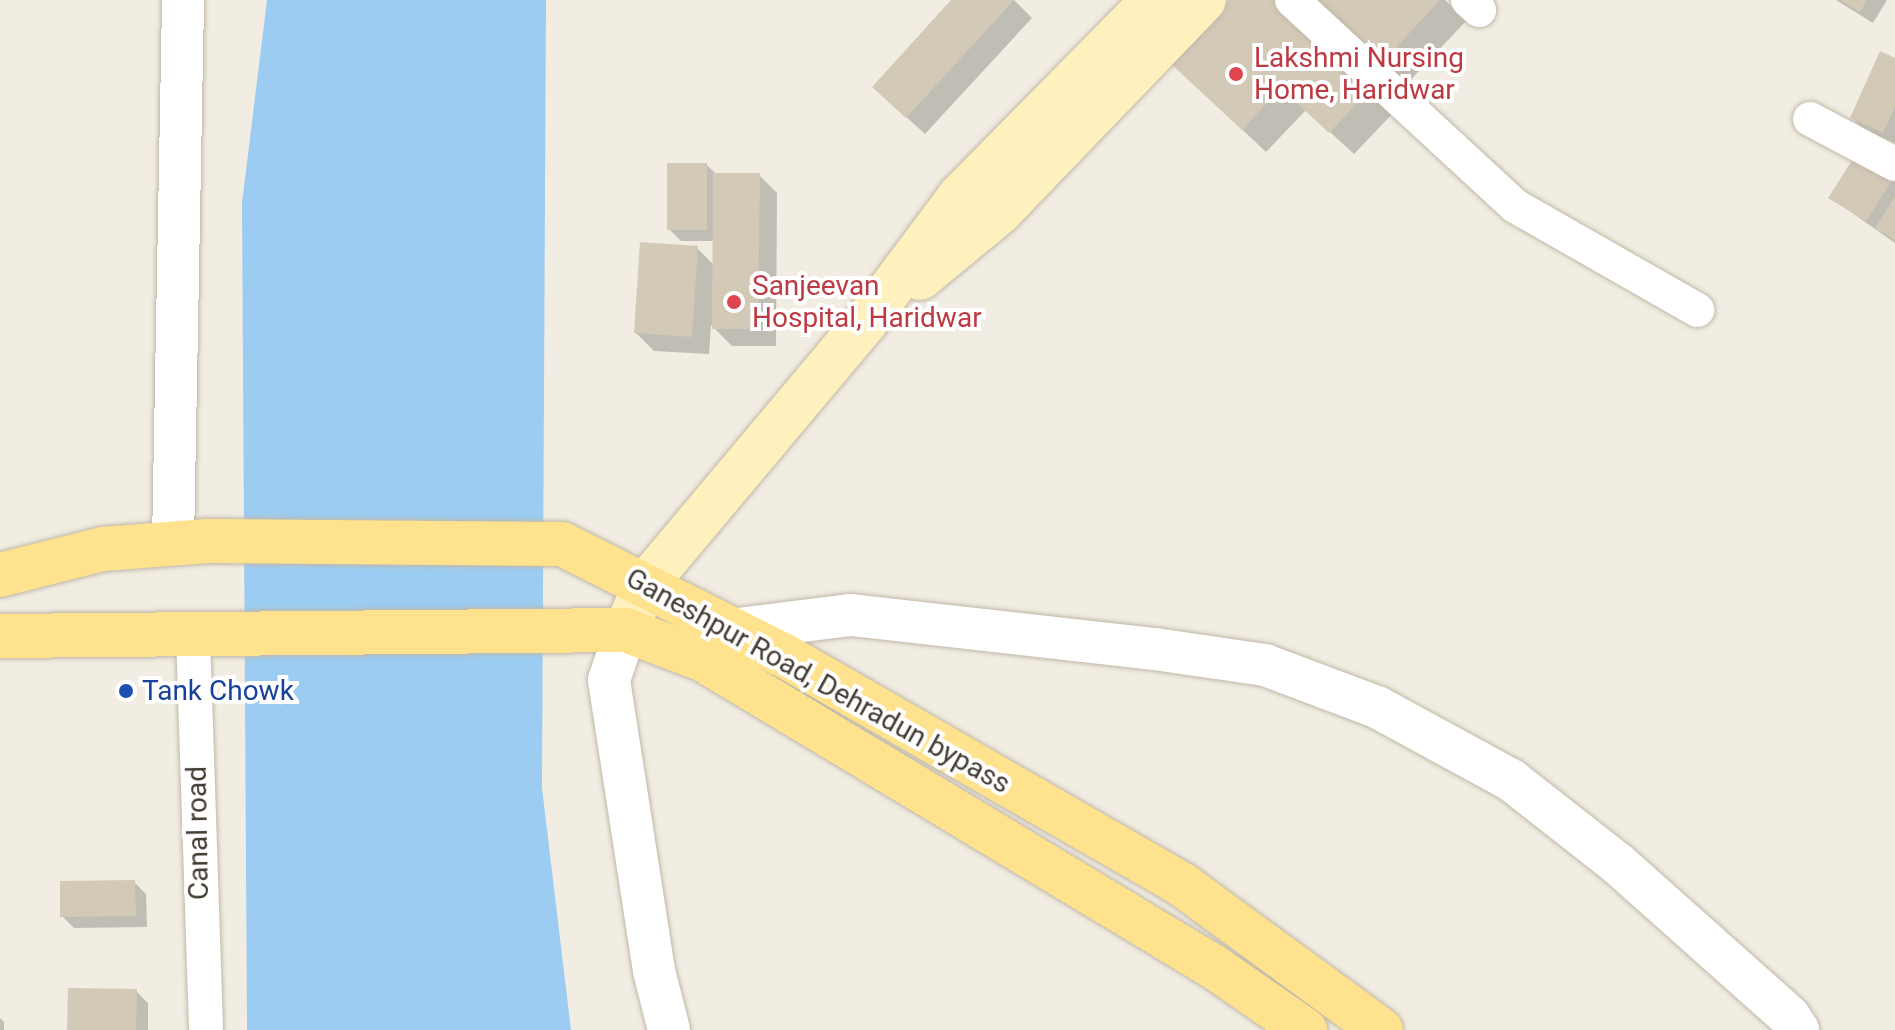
<!DOCTYPE html>
<style>
body{margin:0}
#map{position:relative;width:1895px;height:1030px;overflow:hidden;background:#f1ede2;font-family:Roboto,sans-serif}
div>[style]{position:absolute}
[style*='--x']{left:calc(var(--x)*1px);top:calc(var(--y)*1px);width:calc(var(--w)*1px);rotate:calc(var(--a)*1deg)}
.water>*{inset:0;background:#9cccf1}
.shadow>*{inset:0;background:#0003}
.building>*{inset:0;background:#d3c9b7}
.roads{filter:drop-shadow(0 0 2px #c0b8a8) drop-shadow(0 0 2px #c0b8a8)}
.minor>*{height:34px;margin:-17px;padding:0 17px;transform-origin:17px;border-radius:17px;background:#fff}
.tertiary>*{height:42px;margin:-21px;padding:0 21px;transform-origin:21px;border-radius:21px;background:#fff}
.secondary>*{height:44px;margin:-22px;padding:0 22px;transform-origin:22px;border-radius:22px;background:#fff1be}
.primary>*{height:44px;margin:-22px;padding:0 22px;transform-origin:22px;border-radius:22px;background:#ffe28d}
.dots>*{width:22px;height:22px;translate:-50% -50%;box-sizing:border-box;border:4px solid #fff;border-radius:50%}
span{translate:-50% -50%;white-space:nowrap;text-align:center;line-height:1.15;-webkit-text-stroke:8px #fff;paint-order:stroke}
.health-label{font-size:28px;color:#be3a42}
.left{translate:0 -50%;text-align:left}
.street-label{font-size:28px;color:#433d33}
.transit-label{font-size:28px;color:#164399}
</style>
<div id="map">
<div class="water">
<div style="clip-path:polygon(267px 0,546px 0,542px 788px,571px 1030px,247px 1030px,242px 203px)"></div>
</div>
<div class="shadow">
<div style="clip-path:polygon(954px 0,1014px 0,1032px 18px,925px 134px,892px 104px)"></div>
<div style="clip-path:polygon(1231px 0,1399px 107px,1354px 154px,1306px 110px,1266px 152px,1195px 85px)"></div>
<div style="clip-path:polygon(1308px 0,1445px 0,1466px 21px,1404px 87px)"></div>
<div style="clip-path:polygon(1836px 0,1887px 0,1873px 23px)"></div>
<div style="clip-path:polygon(1895px 60px,1895px 143px,1864px 130px,1852px 118px)"></div>
<div style="clip-path:polygon(707px 165px,717px 175px,759px 175px,777px 193px,776px 346px,732px 346px,711px 325px,709px 354px,654px 351px,636px 333px,697px 248px,715px 266px,715px 241px,681px 241px,669px 229px)"></div>
<div style="clip-path:polygon(1895px 177px,1895px 243px,1831px 198px)"></div>
<div style="clip-path:polygon(134px 882px,146px 894px,147px 927px,74px 928px,62px 916px)"></div>
<div style="clip-path:polygon(136px 991px,148px 1003px,148px 1030px,70px 1030px)"></div>
<div style="clip-path:polygon(0 1018px,4px 1022px,4px 1030px,0 1030px)"></div>
</div>
<div class="building">
<div style="clip-path:polygon(951px 0,1014px 0,906px 118px,872px 87px)"></div>
<div style="clip-path:polygon(1228px 0,1290px 0,1377px 82px,1329px 133px,1281px 88px,1242px 130px,1169px 62px)"></div>
<div style="clip-path:polygon(1308px 0,1440px 0,1379px 66px)"></div>
<div style="clip-path:polygon(1840px 0,1867px 0,1860px 12px)"></div>
<div style="clip-path:polygon(1880px 51px,1895px 58px,1895px 107px,1883px 133px,1850px 118px)"></div>
<div style="clip-path:polygon(1858px 151px,1895px 176px,1866px 221px,1828px 198px)"></div>
<div style="clip-path:polygon(667px 163px,707px 163px,707px 230px,667px 230px)"></div>
<div style="clip-path:polygon(713px 173px,760px 173px,758px 329px,712px 329px)"></div>
<div style="clip-path:polygon(1895px 197px,1895px 240px,1875px 228px)"></div>
<div style="clip-path:polygon(640px 242px,698px 246px,692px 337px,634px 333px)"></div>
<div style="clip-path:polygon(135px 880px,136px 916px,60px 917px,60px 881px)"></div>
<div style="clip-path:polygon(68px 988px,137px 989px,136px 1030px,67px 1030px)"></div>
</div>
<div class="roads">
<div class="minor">
<div style="--x:1292;--y:0;--w:304;--a:42.7"></div>
<div style="--x:1515;--y:206;--w:210;--a:29.7"></div>
<div style="--x:1468;--y:0;--w:15;--a:42"></div>
<div style="--x:1810;--y:119;--w:96;--a:27.9"></div>
<div style="--x:193;--y:636;--w:394;--a:88.1"></div>
</div>
<div class="tertiary">
<div style="--x:173;--y:543;--w:543;--a:-88.94"></div>
<div style="--x:626;--y:630;--w:53;--a:108.8"></div>
<div style="--x:609;--y:680;--w:294;--a:81.2"></div>
<div style="--x:654;--y:971;--w:61;--a:75.7"></div>
<div style="--x:730;--y:630;--w:122;--a:-7.1"></div>
<div style="--x:851;--y:615;--w:306;--a:6.4"></div>
<div style="--x:1155;--y:649;--w:111;--a:8.3"></div>
<div style="--x:1265;--y:665;--w:120;--a:20.6"></div>
<div style="--x:1377;--y:707;--w:153;--a:28.6"></div>
<div style="--x:1511;--y:780;--w:135;--a:38.1"></div>
<div style="--x:1617;--y:863;--w:230;--a:41.7"></div>
<div style="--x:1789;--y:1016;--w:17;--a:57"></div>
</div>
<div class="secondary">
<div style="--x:920;--y:278;--w:104;--a:-39.5"></div>
<div style="--x:1000;--y:212;--w:294;--a:-46.1"></div>
<div style="--x:626;--y:630;--w:49;--a:-67.1"></div>
<div style="--x:645;--y:585;--w:342;--a:-50"></div>
<div style="--x:865;--y:323;--w:159;--a:-53.2"></div>
<div style="--x:960;--y:196;--w:275;--a:-45.4"></div>
</div>
<div class="primary">
<div style="--x:0;--y:575;--w:106;--a:-14.2"></div>
<div style="--x:103;--y:549;--w:105;--a:-4.4"></div>
<div style="--x:208;--y:541;--w:354;--a:0.5"></div>
<div style="--x:562;--y:544;--w:247;--a:26.7"></div>
<div style="--x:783;--y:655;--w:463;--a:29.9"></div>
<div style="--x:1184;--y:886;--w:244;--a:36.2"></div>
<div style="--x:0;--y:636;--w:626;--a:-0.55"></div>
<div style="--x:626;--y:630;--w:84;--a:21"></div>
<div style="--x:704;--y:660;--w:595;--a:31.05"></div>
<div style="--x:1214;--y:967;--w:111;--a:34.7"></div>
</div>
</div>
<div class="dots">
<div style="left:1236px;top:74px;background:#e0444e"></div>
<div style="left:734px;top:302px;background:#e0444e"></div>
<div style="left:126px;top:691px;background:#1a4fb4"></div>
</div>
<div class="health-label">
<span class="left" style="left:1254px;top:74px">Lakshmi Nursing<br>Home, Haridwar</span>
<span class="left" style="left:752px;top:302px">Sanjeevan<br>Hospital, Haridwar</span>
</div>
<div class="street-label">
<span style="left:818px;top:681px;rotate:29deg">Ganeshpur Road, Dehradun bypass</span>
<span style="left:198px;top:833px;rotate:-91deg">Canal road</span>
</div>
<div class="transit-label">
<span class="left" style="left:142px;top:691px">Tank Chowk</span>
</div>
</div>
